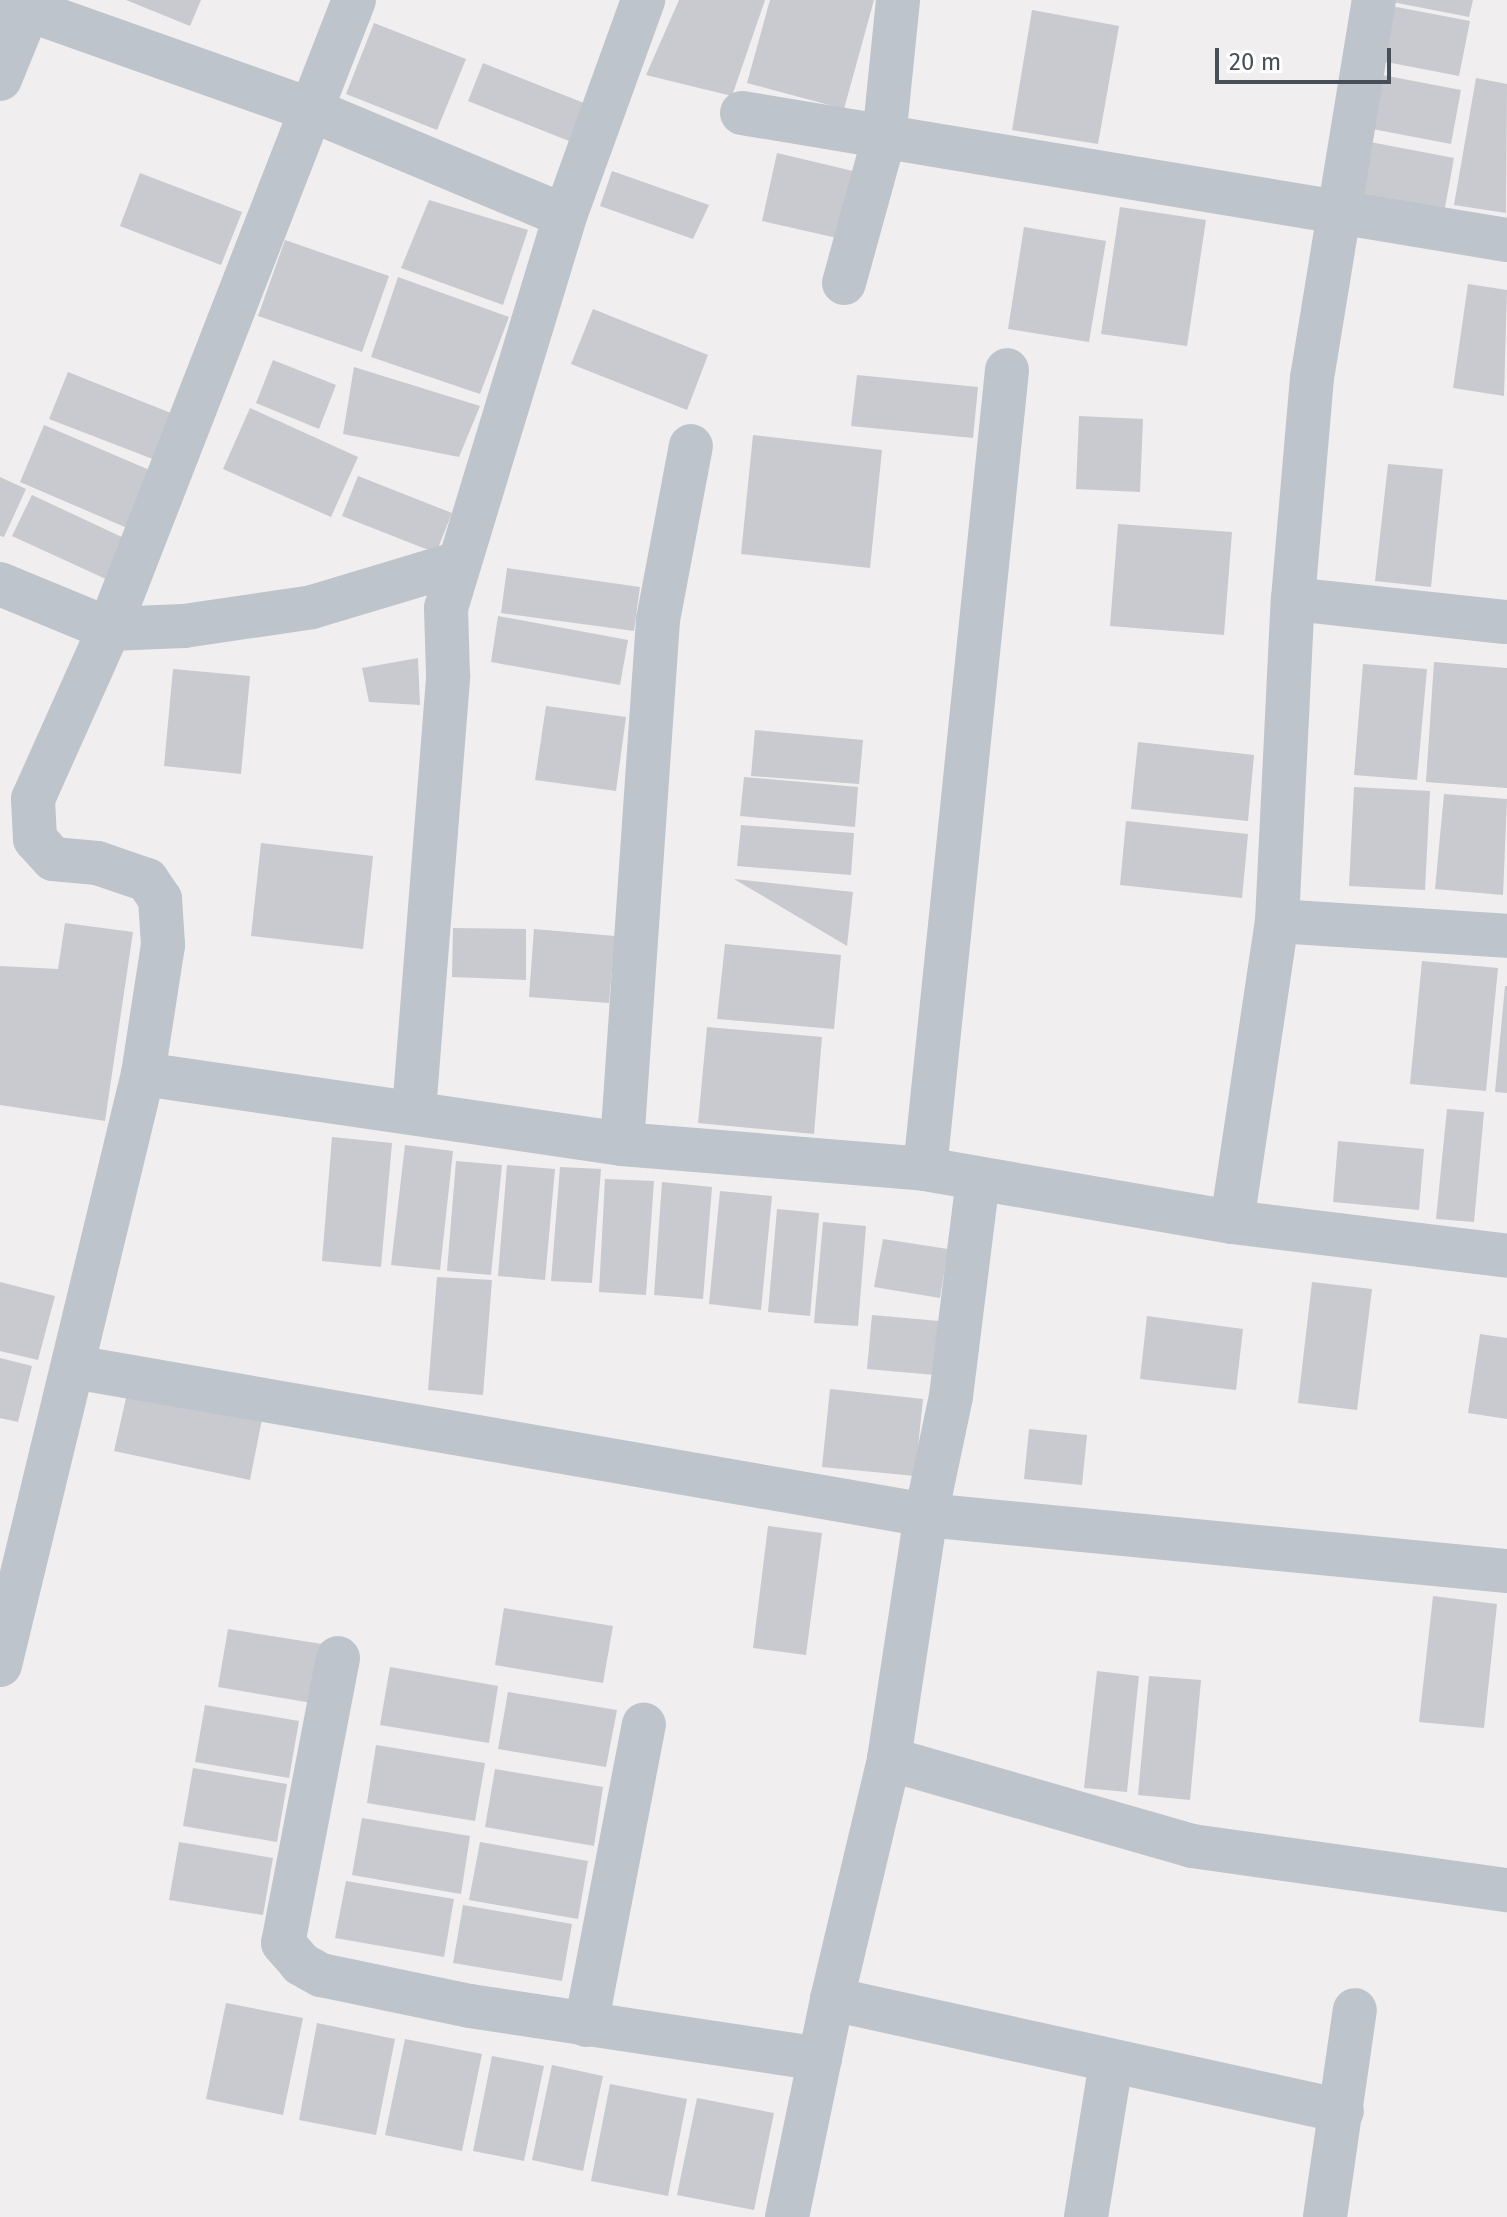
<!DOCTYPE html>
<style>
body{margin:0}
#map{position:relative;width:1507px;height:2217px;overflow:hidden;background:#f0eeee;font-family:"Fira Sans",sans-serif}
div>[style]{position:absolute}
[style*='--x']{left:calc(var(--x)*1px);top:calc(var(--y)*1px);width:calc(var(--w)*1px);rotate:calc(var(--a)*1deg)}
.building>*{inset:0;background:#c8cad0}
.minor>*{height:44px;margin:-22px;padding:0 22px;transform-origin:22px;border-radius:22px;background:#bdc4cc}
span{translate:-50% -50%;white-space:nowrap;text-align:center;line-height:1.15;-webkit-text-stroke:6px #fff;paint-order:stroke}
.scale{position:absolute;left:1215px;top:48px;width:176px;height:36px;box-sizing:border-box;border:4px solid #475059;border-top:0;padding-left:10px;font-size:24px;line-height:28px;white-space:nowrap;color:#475059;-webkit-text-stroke:6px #fff;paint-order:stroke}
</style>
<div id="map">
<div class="building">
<div style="clip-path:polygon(126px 0,201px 0,190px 26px)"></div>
<div style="clip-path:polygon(679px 0,765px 0,732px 96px,646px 75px)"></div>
<div style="clip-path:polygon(770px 0,874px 0,844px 109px,747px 83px)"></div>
<div style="clip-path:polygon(1382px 0,1473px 0,1469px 17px)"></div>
<div style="clip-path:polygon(1386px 5px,1470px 21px,1459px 76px,1376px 60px)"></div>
<div style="clip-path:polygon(1032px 10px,1119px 26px,1098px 144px,1012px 130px)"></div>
<div style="clip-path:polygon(374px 23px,466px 59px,437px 130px,346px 94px)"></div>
<div style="clip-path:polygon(483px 63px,584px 103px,569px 141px,468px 101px)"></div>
<div style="clip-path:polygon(1377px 74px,1461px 90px,1451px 144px,1367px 128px)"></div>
<div style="clip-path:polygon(1476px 78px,1507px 84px,1506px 213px,1454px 205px)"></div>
<div style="clip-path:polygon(1370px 142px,1454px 158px,1444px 213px,1360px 197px)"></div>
<div style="clip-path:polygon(777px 153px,853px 171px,837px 238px,762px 221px)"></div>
<div style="clip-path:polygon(612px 171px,709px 205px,693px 239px,600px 206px)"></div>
<div style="clip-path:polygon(140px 173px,242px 212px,221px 265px,120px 226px)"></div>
<div style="clip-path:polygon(429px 200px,528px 230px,503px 305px,401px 268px)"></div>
<div style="clip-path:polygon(1120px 207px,1206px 220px,1187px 346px,1101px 334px)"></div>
<div style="clip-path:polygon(1024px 227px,1106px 241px,1089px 342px,1008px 329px)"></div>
<div style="clip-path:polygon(285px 240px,389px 276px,362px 352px,258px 316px)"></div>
<div style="clip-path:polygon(398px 277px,509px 317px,480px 394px,371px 357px)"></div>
<div style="clip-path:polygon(1468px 284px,1507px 290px,1504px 396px,1453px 388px)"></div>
<div style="clip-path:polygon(593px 309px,708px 355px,687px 410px,571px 364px)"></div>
<div style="clip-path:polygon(273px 360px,336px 385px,319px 429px,256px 403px)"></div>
<div style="clip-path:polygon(354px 367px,480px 406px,459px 457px,343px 434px)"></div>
<div style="clip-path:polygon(68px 372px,181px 417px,163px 463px,49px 419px)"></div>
<div style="clip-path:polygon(857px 375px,978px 387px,973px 438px,851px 426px)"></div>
<div style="clip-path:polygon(250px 408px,358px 457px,331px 517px,223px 469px)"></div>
<div style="clip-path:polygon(1079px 416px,1143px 419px,1140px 492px,1076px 489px)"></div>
<div style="clip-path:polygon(44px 425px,159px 474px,134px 531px,20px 482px)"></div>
<div style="clip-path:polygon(753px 435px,882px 450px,870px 568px,741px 554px)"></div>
<div style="clip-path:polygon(1388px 464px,1443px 469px,1431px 587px,1375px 581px)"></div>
<div style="clip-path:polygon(358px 476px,452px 513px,436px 553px,342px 516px)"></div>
<div style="clip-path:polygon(0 477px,26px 489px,4px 537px,0 536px)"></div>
<div style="clip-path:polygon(32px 495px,139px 545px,121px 586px,12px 536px)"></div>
<div style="clip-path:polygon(1118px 524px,1232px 532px,1224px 635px,1110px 626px)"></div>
<div style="clip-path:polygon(507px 568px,640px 587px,634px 631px,501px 613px)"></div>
<div style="clip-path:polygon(498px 616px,628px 640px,620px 685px,491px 662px)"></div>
<div style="clip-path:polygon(418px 658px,420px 705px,369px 702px,362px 668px)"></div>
<div style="clip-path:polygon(1434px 662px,1507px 668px,1507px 788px,1426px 782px)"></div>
<div style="clip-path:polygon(1363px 664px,1427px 669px,1417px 780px,1354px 775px)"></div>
<div style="clip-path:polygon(173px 669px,250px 676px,241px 774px,164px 766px)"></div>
<div style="clip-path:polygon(546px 706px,626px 717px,616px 791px,535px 780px)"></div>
<div style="clip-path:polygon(755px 730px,863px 740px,859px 784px,751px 776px)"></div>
<div style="clip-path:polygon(1138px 742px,1254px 755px,1248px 821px,1131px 809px)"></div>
<div style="clip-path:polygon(744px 777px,858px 787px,855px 827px,740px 816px)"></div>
<div style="clip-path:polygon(1354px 787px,1430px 791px,1425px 890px,1349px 886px)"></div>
<div style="clip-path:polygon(1444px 794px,1507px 799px,1503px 895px,1435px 889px)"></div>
<div style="clip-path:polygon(1126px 821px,1248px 834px,1242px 898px,1120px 885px)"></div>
<div style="clip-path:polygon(741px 825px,854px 833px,851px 875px,737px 866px)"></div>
<div style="clip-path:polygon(261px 843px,373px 856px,363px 949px,251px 936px)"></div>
<div style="clip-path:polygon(734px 879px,853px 892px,847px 946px)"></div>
<div style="clip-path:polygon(65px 923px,133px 932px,105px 1121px,0 1105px,0 966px,58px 969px)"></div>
<div style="clip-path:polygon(453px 928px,526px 929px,526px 980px,452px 977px)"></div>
<div style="clip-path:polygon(534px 929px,615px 936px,609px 1003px,529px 997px)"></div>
<div style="clip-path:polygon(725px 944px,841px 955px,834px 1029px,717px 1019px)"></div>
<div style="clip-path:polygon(1422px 961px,1498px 968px,1486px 1091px,1410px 1084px)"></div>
<div style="clip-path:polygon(1505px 986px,1507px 986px,1507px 1093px,1495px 1092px)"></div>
<div style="clip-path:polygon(707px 1027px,822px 1037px,814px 1134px,698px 1123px)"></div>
<div style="clip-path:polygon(1447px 1109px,1484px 1112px,1474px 1222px,1436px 1219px)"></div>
<div style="clip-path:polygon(332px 1137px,392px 1143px,381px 1267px,322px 1261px)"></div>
<div style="clip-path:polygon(1338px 1141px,1424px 1149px,1419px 1210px,1333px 1202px)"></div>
<div style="clip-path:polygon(405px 1145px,453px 1151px,440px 1270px,391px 1265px)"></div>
<div style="clip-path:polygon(456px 1161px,502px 1165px,491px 1275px,447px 1271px)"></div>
<div style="clip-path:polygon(507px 1165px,555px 1169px,545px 1280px,498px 1276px)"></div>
<div style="clip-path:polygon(560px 1167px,601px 1169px,592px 1283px,551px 1281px)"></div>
<div style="clip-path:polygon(605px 1179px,654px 1181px,646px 1295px,599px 1292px)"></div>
<div style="clip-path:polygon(662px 1182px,712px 1187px,703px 1299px,654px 1295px)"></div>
<div style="clip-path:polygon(720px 1191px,772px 1196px,761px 1310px,709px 1304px)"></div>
<div style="clip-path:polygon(777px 1209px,819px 1213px,810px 1316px,768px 1312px)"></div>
<div style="clip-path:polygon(823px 1222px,866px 1226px,858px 1326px,814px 1323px)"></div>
<div style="clip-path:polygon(883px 1239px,948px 1249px,940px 1298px,874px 1287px)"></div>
<div style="clip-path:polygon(437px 1277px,492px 1280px,483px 1395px,428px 1390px)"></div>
<div style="clip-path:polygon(0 1282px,55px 1296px,38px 1360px,0 1351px)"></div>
<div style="clip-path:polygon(1312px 1282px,1372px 1289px,1357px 1410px,1298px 1403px)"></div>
<div style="clip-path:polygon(872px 1315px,939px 1321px,935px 1375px,867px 1369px)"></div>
<div style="clip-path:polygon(1147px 1316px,1243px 1329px,1236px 1390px,1140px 1379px)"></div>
<div style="clip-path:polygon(1480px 1334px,1507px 1338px,1507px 1419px,1468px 1413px)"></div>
<div style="clip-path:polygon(0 1358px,32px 1366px,18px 1422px,0 1418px)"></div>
<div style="clip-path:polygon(129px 1385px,263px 1414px,250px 1480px,114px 1451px)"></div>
<div style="clip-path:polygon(830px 1389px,923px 1399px,915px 1476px,822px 1467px)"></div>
<div style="clip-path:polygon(1029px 1429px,1087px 1435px,1082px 1485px,1024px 1479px)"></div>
<div style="clip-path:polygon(768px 1526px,822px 1533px,806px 1655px,753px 1648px)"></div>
<div style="clip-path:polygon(1433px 1596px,1497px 1604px,1484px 1728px,1419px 1722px)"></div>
<div style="clip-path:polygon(504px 1608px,613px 1626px,603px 1683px,495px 1665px)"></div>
<div style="clip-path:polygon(228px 1629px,322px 1644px,312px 1703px,218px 1687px)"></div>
<div style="clip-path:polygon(390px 1667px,498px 1686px,489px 1743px,380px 1725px)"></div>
<div style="clip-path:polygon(1097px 1671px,1139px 1676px,1127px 1792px,1084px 1788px)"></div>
<div style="clip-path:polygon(1149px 1676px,1201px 1680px,1190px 1800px,1138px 1795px)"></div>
<div style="clip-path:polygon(508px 1692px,617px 1710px,606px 1767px,498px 1749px)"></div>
<div style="clip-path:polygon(205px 1705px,299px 1721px,289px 1778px,195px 1762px)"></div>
<div style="clip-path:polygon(376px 1745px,485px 1763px,475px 1821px,367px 1803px)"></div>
<div style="clip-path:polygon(193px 1768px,287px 1784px,277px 1842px,183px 1826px)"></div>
<div style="clip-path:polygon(495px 1769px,603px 1787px,594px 1846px,485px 1827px)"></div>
<div style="clip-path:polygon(362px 1818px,470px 1836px,461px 1894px,352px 1875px)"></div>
<div style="clip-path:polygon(179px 1842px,273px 1858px,263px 1915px,169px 1900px)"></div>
<div style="clip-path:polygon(480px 1842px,588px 1861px,578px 1919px,469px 1900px)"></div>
<div style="clip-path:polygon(346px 1881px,454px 1899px,444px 1957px,335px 1938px)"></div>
<div style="clip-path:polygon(463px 1905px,572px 1924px,562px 1981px,453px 1963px)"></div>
<div style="clip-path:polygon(226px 2003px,303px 2018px,283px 2115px,206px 2099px)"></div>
<div style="clip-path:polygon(317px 2023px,395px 2039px,376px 2135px,299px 2120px)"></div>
<div style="clip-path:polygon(405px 2039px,482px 2054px,462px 2151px,385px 2135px)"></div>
<div style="clip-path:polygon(492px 2056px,544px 2066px,524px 2161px,473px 2151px)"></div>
<div style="clip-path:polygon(552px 2065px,603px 2076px,583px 2171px,532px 2160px)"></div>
<div style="clip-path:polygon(610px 2084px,687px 2099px,668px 2196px,591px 2181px)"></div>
<div style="clip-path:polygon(697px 2098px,774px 2113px,754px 2210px,677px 2195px)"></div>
</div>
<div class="minor">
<div style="--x:1;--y:0;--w:327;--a:19.5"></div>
<div style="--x:309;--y:109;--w:277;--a:22.7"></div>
<div style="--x:0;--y:79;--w:85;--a:-67.9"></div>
<div style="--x:742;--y:113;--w:775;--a:9.43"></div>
<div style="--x:844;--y:283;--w:150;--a:-74.6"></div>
<div style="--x:884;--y:138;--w:139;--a:-84.2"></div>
<div style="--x:0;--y:584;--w:118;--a:22.4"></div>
<div style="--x:109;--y:629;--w:75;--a:-2.3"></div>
<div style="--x:184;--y:626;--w:129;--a:-8.4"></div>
<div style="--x:312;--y:607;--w:149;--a:-16.7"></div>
<div style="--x:1293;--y:599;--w:213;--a:6.2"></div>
<div style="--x:1277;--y:921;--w:230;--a:3.7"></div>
<div style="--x:143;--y:1074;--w:484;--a:8.3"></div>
<div style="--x:622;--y:1144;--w:304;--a:4.7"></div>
<div style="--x:925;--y:1169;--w:312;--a:9.8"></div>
<div style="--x:1232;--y:1222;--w:277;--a:7"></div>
<div style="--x:414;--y:1111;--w:437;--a:-85.5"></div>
<div style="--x:448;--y:675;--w:67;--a:-91.7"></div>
<div style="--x:446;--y:608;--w:410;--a:-73.1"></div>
<div style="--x:565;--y:216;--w:230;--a:-70.1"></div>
<div style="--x:622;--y:1144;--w:525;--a:-86.07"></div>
<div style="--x:658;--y:620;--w:177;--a:-79.3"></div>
<div style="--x:925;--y:1169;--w:803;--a:-84.14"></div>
<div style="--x:1232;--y:1222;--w:304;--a:-81.5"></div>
<div style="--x:1277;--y:921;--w:322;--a:-87.2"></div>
<div style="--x:1293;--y:599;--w:222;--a:-85.1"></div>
<div style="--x:1312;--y:378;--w:383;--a:-80.7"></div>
<div style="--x:74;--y:1367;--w:865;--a:9.85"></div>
<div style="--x:926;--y:1515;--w:584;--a:5.51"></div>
<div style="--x:338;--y:1658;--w:290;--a:100.9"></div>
<div style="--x:283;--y:1943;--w:28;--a:49"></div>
<div style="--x:301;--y:1964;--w:23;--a:29"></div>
<div style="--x:321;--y:1975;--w:152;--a:11.8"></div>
<div style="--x:470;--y:2006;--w:354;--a:8.6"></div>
<div style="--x:0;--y:1665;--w:608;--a:-76.4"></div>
<div style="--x:143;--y:1074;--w:131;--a:-81.2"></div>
<div style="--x:163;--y:945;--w:46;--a:-93.7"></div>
<div style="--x:160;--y:899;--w:23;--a:-124"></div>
<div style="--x:147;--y:880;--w:53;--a:-161.2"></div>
<div style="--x:97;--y:863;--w:44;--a:-174.8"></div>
<div style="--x:53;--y:859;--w:27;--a:-132"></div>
<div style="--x:35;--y:839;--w:40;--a:-92.9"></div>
<div style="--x:33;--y:799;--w:186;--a:-65.9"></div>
<div style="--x:109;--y:629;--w:675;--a:-68.72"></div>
<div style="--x:889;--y:1759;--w:315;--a:16"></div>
<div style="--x:1192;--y:1846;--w:318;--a:8"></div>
<div style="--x:832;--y:1999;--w:522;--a:12.39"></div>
<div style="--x:586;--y:2025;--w:306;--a:-79.1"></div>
<div style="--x:787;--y:2217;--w:223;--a:-78.3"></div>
<div style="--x:832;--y:1999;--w:247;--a:-76.6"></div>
<div style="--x:889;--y:1759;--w:247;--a:-81.4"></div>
<div style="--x:926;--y:1515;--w:122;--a:-78.1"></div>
<div style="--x:951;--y:1396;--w:219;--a:-82.9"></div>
<div style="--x:1086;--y:2217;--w:156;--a:-80.8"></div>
<div style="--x:1325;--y:2217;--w:209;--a:-81.8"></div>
</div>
<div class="scale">20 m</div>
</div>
